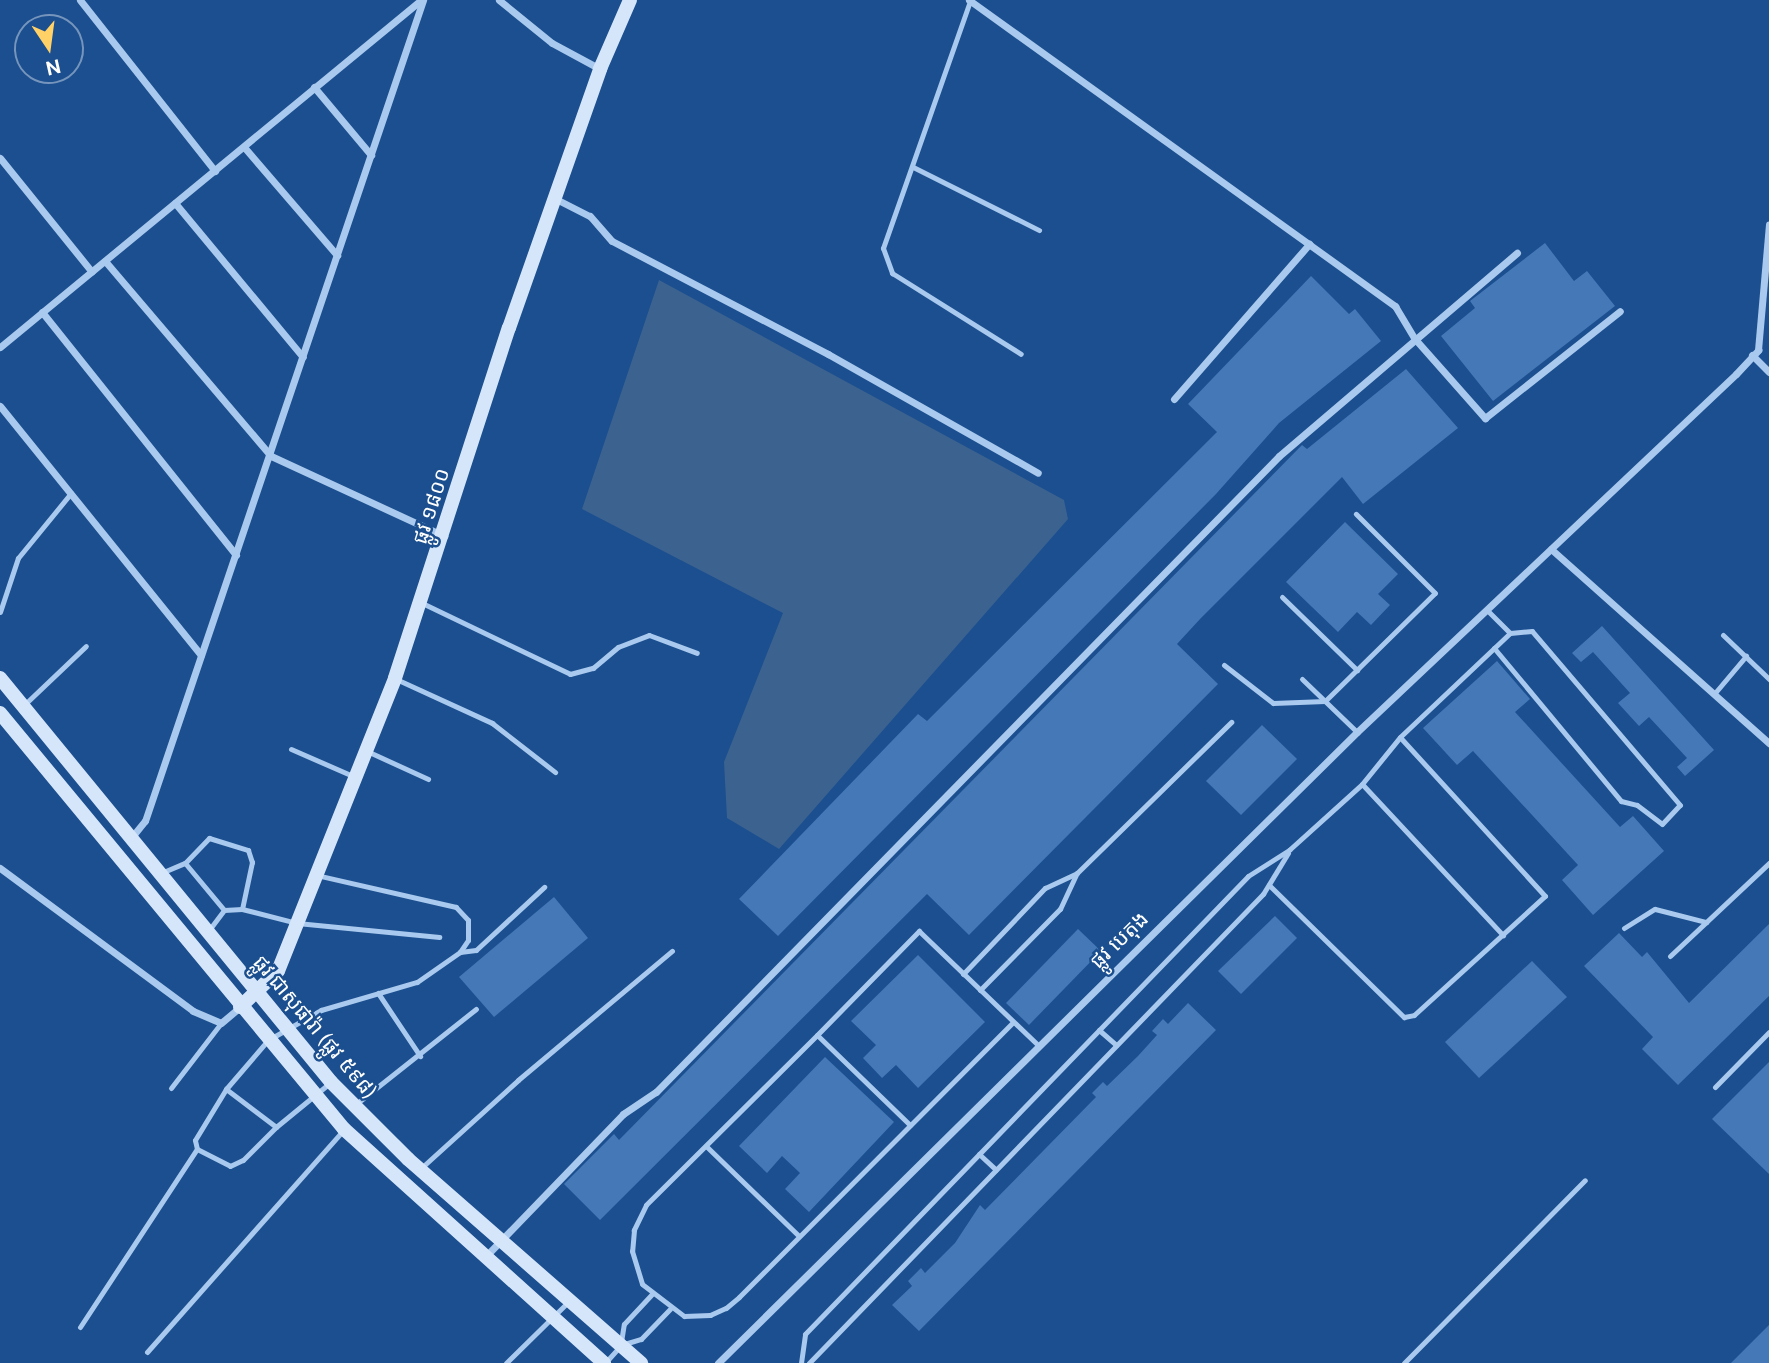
<!DOCTYPE html>
<meta charset="utf-8">
<style>
body{margin:0}
#map{position:relative;width:1769px;height:1363px;overflow:hidden;background:#1b4f8f;font-family:"Public Sans","Noto Sans Khmer",sans-serif}
div>[style]{position:absolute}
[style*='--x']{left:calc(var(--x)*1px);top:calc(var(--y)*1px);width:calc(var(--w)*1px);rotate:calc(var(--a)*1deg)}
.water>*{inset:0;background:#3c6290}
.building>*{inset:0;background:#4478b7}
.lane>*{height:5px;margin:-2.5px;padding:0 2.5px;transform-origin:2.5px;border-radius:2.5px;background:#a9c9ee}
.street>*{height:7px;margin:-3.5px;padding:0 3.5px;transform-origin:3.5px;border-radius:3.5px;background:#a9c9ee}
.secondary>*{height:14px;margin:-7px;padding:0 7px;transform-origin:7px;border-radius:7px;background:#d6e6fa}
span{translate:-50% -50%;white-space:nowrap;text-align:center;line-height:1.15;-webkit-text-stroke:5px #1b4f8f;paint-order:stroke}
.street-label{font-size:21px;color:#fff}
.north{position:absolute;left:14px;top:14px;width:70px;height:70px;box-sizing:border-box;background:#1b4f8f;border:2px solid #7695bc;border-radius:50%;rotate:167deg;font-size:19px;font-weight:700;line-height:28px;text-align:center;color:#fff}
.north::after{content:'';display:block;margin:auto;width:24px;height:32px;background:#ffd166;clip-path:polygon(50% 0,100% 100%,50% 72%,0 100%)}
</style>
<div id="map">
<div class="water">
<div style="clip-path:polygon(659px 280px,1064px 500px,1068px 519px,779px 849px,727px 818px,724px 762px,783px 613px,582px 509px)"></div>
</div>
<div class="building">
<div style="clip-path:polygon(1545px 243px,1574px 281px,1587px 271px,1615px 306px,1493px 401px,1441px 336px,1475px 308px,1470px 301px)"></div>
<div style="clip-path:polygon(1311px 276px,1349px 314px,1355px 309px,1381px 341px,1279px 423px,1216px 494px,778px 936px,739px 899px,918px 714px,927px 721px,1217px 432px,1188px 404px)"></div>
<div style="clip-path:polygon(1406px 369px,1458px 428px,1363px 504px,1342px 477px,1201px 618px,1177px 644px,1218px 684px,969px 935px,927px 894px,600px 1220px,564px 1184px,614px 1134px,619px 1140px,1302px 445px,1307px 449px)"></div>
<div style="clip-path:polygon(1345px 522px,1398px 574px,1378px 594px,1390px 605px,1371px 625px,1357px 612px,1338px 632px,1286px 582px)"></div>
<div style="clip-path:polygon(1602px 626px,1714px 750px,1685px 776px,1677px 767px,1687px 758px,1649px 717px,1639px 726px,1618px 703px,1630px 693px,1593px 652px,1581px 662px,1572px 653px)"></div>
<div style="clip-path:polygon(1497px 661px,1530px 699px,1515px 712px,1620px 827px,1633px 816px,1664px 851px,1593px 915px,1562px 880px,1578px 865px,1473px 751px,1457px 765px,1423px 728px)"></div>
<div style="clip-path:polygon(1262px 725px,1297px 759px,1241px 815px,1206px 781px)"></div>
<div style="clip-path:polygon(554px 897px,588px 938px,494px 1017px,459px 977px)"></div>
<div style="clip-path:polygon(1275px 916px,1297px 938px,1241px 994px,1218px 971px)"></div>
<div style="clip-path:polygon(1769px 924px,1769px 996px,1678px 1085px,1642px 1049px,1653px 1037px,1584px 966px,1619px 933px,1642px 957px,1647px 952px,1689px 1003px)"></div>
<div style="clip-path:polygon(1078px 929px,1101px 951px,1029px 1025px,1006px 1003px)"></div>
<div style="clip-path:polygon(918px 955px,985px 1022px,918px 1088px,896px 1065px,882px 1078px,863px 1058px,876px 1045px,851px 1021px)"></div>
<div style="clip-path:polygon(1532px 961px,1567px 997px,1479px 1078px,1445px 1042px)"></div>
<div style="clip-path:polygon(1188px 1003px,1216px 1030px,919px 1331px,892px 1305px,912px 1286px,908px 1281px,921px 1268px,925px 1273px,955px 1243px,980px 1205px,985px 1210px,1096px 1097px,1092px 1093px,1103px 1082px,1107px 1086px,1138px 1056px,1157px 1035px,1152px 1031px,1163px 1019px,1168px 1024px)"></div>
<div style="clip-path:polygon(825px 1057px,894px 1122px,809px 1212px,785px 1189px,800px 1173px,782px 1156px,767px 1173px,739px 1146px)"></div>
<div style="clip-path:polygon(1769px 1062px,1769px 1174px,1712px 1119px)"></div>
<div style="clip-path:polygon(1769px 1325px,1769px 1363px,1731px 1363px)"></div>
</div>
<div class="lane">
<div style="--x:970;--y:1;--w:262;--a:109.4"></div>
<div style="--x:883;--y:248;--w:27;--a:70"></div>
<div style="--x:892;--y:273;--w:152;--a:32.1"></div>
<div style="--x:913;--y:167;--w:141;--a:26.6"></div>
<div style="--x:1282;--y:597;--w:105;--a:44.2"></div>
<div style="--x:422;--y:603;--w:164;--a:25.6"></div>
<div style="--x:570;--y:674;--w:24;--a:-15"></div>
<div style="--x:593;--y:668;--w:33;--a:-40"></div>
<div style="--x:618;--y:647;--w:33;--a:-21"></div>
<div style="--x:649;--y:635;--w:51;--a:20.6"></div>
<div style="--x:0;--y:612;--w:57;--a:-71.6"></div>
<div style="--x:18;--y:558;--w:84;--a:-50.8"></div>
<div style="--x:1723;--y:635;--w:64;--a:43.7"></div>
<div style="--x:1494;--y:648;--w:199;--a:50.3"></div>
<div style="--x:1621;--y:801;--w:16;--a:14"></div>
<div style="--x:1637;--y:805;--w:31;--a:37"></div>
<div style="--x:1662;--y:824;--w:26;--a:-47"></div>
<div style="--x:1680;--y:805;--w:228;--a:-130.4"></div>
<div style="--x:1532;--y:631;--w:22;--a:175"></div>
<div style="--x:1224;--y:665;--w:62;--a:37.8"></div>
<div style="--x:1273;--y:703;--w:52;--a:-2.2"></div>
<div style="--x:1325;--y:701;--w:154;--a:-44.5"></div>
<div style="--x:1435;--y:593;--w:112;--a:-135"></div>
<div style="--x:396;--y:679;--w:106;--a:24.6"></div>
<div style="--x:492;--y:723;--w:80;--a:37.9"></div>
<div style="--x:1302;--y:679;--w:76;--a:43.9"></div>
<div style="--x:1714;--y:694;--w:50;--a:-49.9"></div>
<div style="--x:25;--y:704;--w:84;--a:-43.6"></div>
<div style="--x:291;--y:749;--w:70;--a:23.6"></div>
<div style="--x:369;--y:752;--w:65;--a:24.6"></div>
<div style="--x:1362;--y:784;--w:207;--a:47"></div>
<div style="--x:185;--y:863;--w:35;--a:-46"></div>
<div style="--x:209;--y:838;--w:41;--a:17.1"></div>
<div style="--x:248;--y:850;--w:13;--a:72"></div>
<div style="--x:252;--y:862;--w:48;--a:102"></div>
<div style="--x:161;--y:873;--w:26;--a:-23"></div>
<div style="--x:185;--y:863;--w:61;--a:50.3"></div>
<div style="--x:1269;--y:885;--w:189;--a:44.4"></div>
<div style="--x:1404;--y:1017;--w:10;--a:-11"></div>
<div style="--x:1414;--y:1015;--w:177;--a:-42.3"></div>
<div style="--x:1545;--y:896;--w:215;--a:-132.4"></div>
<div style="--x:1624;--y:928;--w:36;--a:-32"></div>
<div style="--x:1655;--y:909;--w:53;--a:14.3"></div>
<div style="--x:209;--y:930;--w:25;--a:-53"></div>
<div style="--x:224;--y:910;--w:18;--a:-3"></div>
<div style="--x:242;--y:909;--w:57;--a:14.3"></div>
<div style="--x:297;--y:923;--w:143;--a:5.6"></div>
<div style="--x:460;--y:952;--w:16;--a:-7"></div>
<div style="--x:476;--y:950;--w:93;--a:-42.8"></div>
<div style="--x:1670;--y:956;--w:136;--a:-43.2"></div>
<div style="--x:963;--y:974;--w:119;--a:-46.4"></div>
<div style="--x:1045;--y:888;--w:35;--a:-25"></div>
<div style="--x:1077;--y:873;--w:216;--a:-44.4"></div>
<div style="--x:980;--y:990;--w:114;--a:-45.4"></div>
<div style="--x:1060;--y:909;--w:40;--a:-65"></div>
<div style="--x:378;--y:993;--w:76;--a:56.3"></div>
<div style="--x:1099;--y:1030;--w:23;--a:41"></div>
<div style="--x:817;--y:1035;--w:146;--a:-45.6"></div>
<div style="--x:919;--y:931;--w:163;--a:43.8"></div>
<div style="--x:1715;--y:1087;--w:77;--a:-45.5"></div>
<div style="--x:171;--y:1088;--w:82;--a:-52.4"></div>
<div style="--x:226;--y:1089;--w:63;--a:37.2"></div>
<div style="--x:276;--y:1127;--w:71;--a:-39.3"></div>
<div style="--x:356;--y:1104;--w:153;--a:-38.4"></div>
<div style="--x:910;--y:1125;--w:129;--a:-135.9"></div>
<div style="--x:817;--y:1035;--w:241;--a:135.2"></div>
<div style="--x:646;--y:1205;--w:28;--a:116"></div>
<div style="--x:634;--y:1230;--w:21;--a:95"></div>
<div style="--x:632;--y:1251;--w:34;--a:73"></div>
<div style="--x:642;--y:1284;--w:53;--a:37.3"></div>
<div style="--x:684;--y:1316;--w:26;--a:-2"></div>
<div style="--x:710;--y:1315;--w:17;--a:-24"></div>
<div style="--x:726;--y:1308;--w:17;--a:-40"></div>
<div style="--x:739;--y:1297;--w:388;--a:-45.1"></div>
<div style="--x:706;--y:1146;--w:129;--a:44.1"></div>
<div style="--x:197;--y:1149;--w:37;--a:27"></div>
<div style="--x:230;--y:1166;--w:14;--a:-25"></div>
<div style="--x:243;--y:1160;--w:47;--a:-45"></div>
<div style="--x:979;--y:1154;--w:23;--a:43"></div>
<div style="--x:420;--y:1169;--w:132;--a:-42.2"></div>
<div style="--x:518;--y:1080;--w:201;--a:-40"></div>
<div style="--x:80;--y:1327;--w:213;--a:-56.7"></div>
<div style="--x:197;--y:1149;--w:9;--a:-103"></div>
<div style="--x:195;--y:1140;--w:60;--a:-58.7"></div>
<div style="--x:226;--y:1089;--w:65;--a:-49.4"></div>
<div style="--x:268;--y:1040;--w:61;--a:-29.5"></div>
<div style="--x:321;--y:1010;--w:100;--a:-16.3"></div>
<div style="--x:417;--y:982;--w:52;--a:-34.9"></div>
<div style="--x:460;--y:952;--w:14;--a:-56"></div>
<div style="--x:468;--y:940;--w:20;--a:-90"></div>
<div style="--x:468;--y:920;--w:18;--a:-133"></div>
<div style="--x:456;--y:907;--w:144;--a:-167.1"></div>
<div style="--x:621;--y:1342;--w:18;--a:-81"></div>
<div style="--x:624;--y:1324;--w:41;--a:-47"></div>
<div style="--x:147;--y:1352;--w:298;--a:-48.5"></div>
<div style="--x:506;--y:1363;--w:88;--a:-44.5"></div>
<div style="--x:605;--y:1363;--w:24;--a:-48"></div>
<div style="--x:621;--y:1345;--w:21;--a:-17"></div>
<div style="--x:641;--y:1339;--w:42;--a:-46"></div>
<div style="--x:801;--y:1363;--w:29;--a:-82"></div>
<div style="--x:805;--y:1334;--w:637;--a:-45.95"></div>
<div style="--x:1248;--y:876;--w:49;--a:-32.4"></div>
<div style="--x:1289;--y:850;--w:98;--a:-42.1"></div>
<div style="--x:1362;--y:784;--w:60;--a:-51"></div>
<div style="--x:1400;--y:737;--w:151;--a:-43.4"></div>
<div style="--x:1510;--y:633;--w:33;--a:-135"></div>
<div style="--x:809;--y:1363;--w:653;--a:-45.93"></div>
<div style="--x:1263;--y:894;--w:48;--a:-58.6"></div>
<div style="--x:1404;--y:1363;--w:257;--a:-45.3"></div>
</div>
<div class="street">
<div style="--x:80;--y:0;--w:218;--a:51.7"></div>
<div style="--x:499;--y:0;--w:68;--a:39.1"></div>
<div style="--x:552;--y:43;--w:55;--a:28.4"></div>
<div style="--x:969;--y:0;--w:525;--a:35.69"></div>
<div style="--x:1395;--y:306;--w:39;--a:59"></div>
<div style="--x:1415;--y:339;--w:106;--a:48.5"></div>
<div style="--x:1485;--y:418;--w:172;--a:-38.4"></div>
<div style="--x:314;--y:87;--w:89;--a:50"></div>
<div style="--x:244;--y:147;--w:143;--a:49.3"></div>
<div style="--x:0;--y:158;--w:146;--a:51.1"></div>
<div style="--x:556;--y:199;--w:38;--a:27"></div>
<div style="--x:590;--y:216;--w:33;--a:49"></div>
<div style="--x:612;--y:241;--w:244;--a:27.6"></div>
<div style="--x:828;--y:354;--w:241;--a:29.5"></div>
<div style="--x:175;--y:203;--w:200;--a:50.3"></div>
<div style="--x:105;--y:261;--w:256;--a:49.6"></div>
<div style="--x:271;--y:456;--w:191;--a:24.8"></div>
<div style="--x:42;--y:312;--w:311;--a:51.4"></div>
<div style="--x:0;--y:347;--w:546;--a:-39.5"></div>
<div style="--x:1752;--y:355;--w:24;--a:45"></div>
<div style="--x:1174;--y:399;--w:206;--a:-48.9"></div>
<div style="--x:0;--y:406;--w:320;--a:51.1"></div>
<div style="--x:1551;--y:549;--w:292;--a:41.7"></div>
<div style="--x:131;--y:838;--w:22;--a:-51"></div>
<div style="--x:145;--y:821;--w:867;--a:-71.29"></div>
<div style="--x:0;--y:868;--w:240;--a:36.5"></div>
<div style="--x:193;--y:1011;--w:30;--a:23"></div>
<div style="--x:221;--y:1023;--w:25;--a:-40"></div>
<div style="--x:485;--y:1257;--w:199;--a:-46"></div>
<div style="--x:623;--y:1114;--w:40;--a:-34"></div>
<div style="--x:656;--y:1092;--w:890;--a:-45.59"></div>
<div style="--x:1279;--y:456;--w:313;--a:-40.5"></div>
<div style="--x:718;--y:1363;--w:898;--a:-44.64"></div>
<div style="--x:1357;--y:732;--w:521;--a:-43.37"></div>
<div style="--x:1736;--y:374;--w:33;--a:-47"></div>
<div style="--x:1758;--y:350;--w:126;--a:-85"></div>
</div>
<div class="secondary">
<div style="--x:0;--y:678;--w:522;--a:50.67"></div>
<div style="--x:331;--y:1082;--w:109;--a:45"></div>
<div style="--x:408;--y:1159;--w:310;--a:41.2"></div>
<div style="--x:0;--y:713;--w:540;--a:50.41"></div>
<div style="--x:344;--y:1129;--w:350;--a:42"></div>
<div style="--x:240;--y:1007;--w:52;--a:-43.5"></div>
<div style="--x:278;--y:971;--w:315;--a:-68.2"></div>
<div style="--x:395;--y:678;--w:368;--a:-72"></div>
<div style="--x:509;--y:328;--w:275;--a:-70.6"></div>
<div style="--x:600;--y:69;--w:75;--a:-66.5"></div>
</div>
<div class="street-label">
<span style="left:431px;top:506px;rotate:-72deg">ផ្លូវ ១៨០០</span>
<span style="left:1119px;top:940px;rotate:-44deg">ផ្លូវ បេតុង</span>
<span style="left:315px;top:1027px;rotate:50deg">ផ្លូវ ជាសុផារ៉ា (ផ្លូវ ៥៩៨)</span>
</div>
<div class="north">N</div>
</div>
